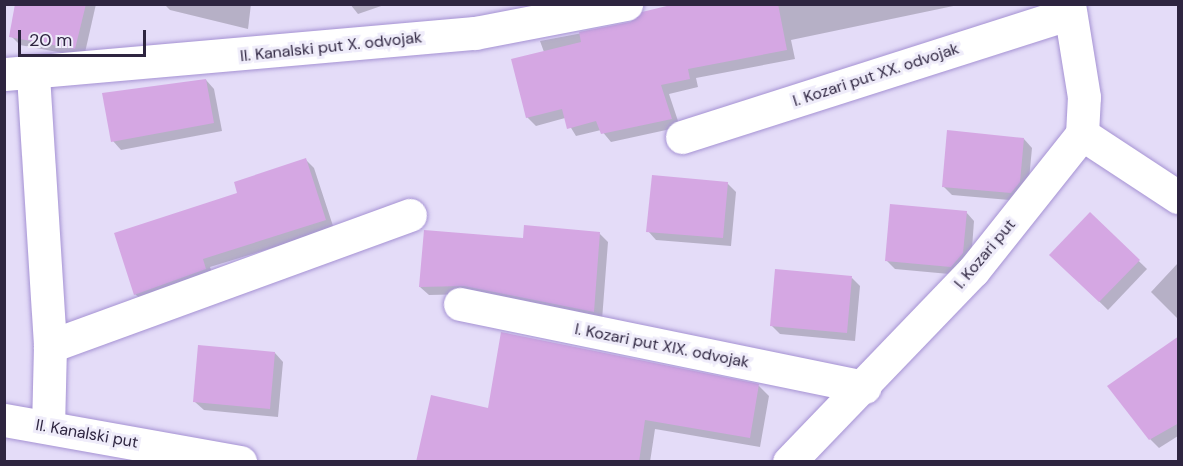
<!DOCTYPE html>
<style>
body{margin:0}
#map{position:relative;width:1183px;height:466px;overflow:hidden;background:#e4dcf8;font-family:"DM Sans",sans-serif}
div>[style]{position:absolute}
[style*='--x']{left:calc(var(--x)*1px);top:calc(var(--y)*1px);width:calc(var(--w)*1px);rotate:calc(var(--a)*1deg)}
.shadow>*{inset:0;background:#0003}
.building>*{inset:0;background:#d5a7e3}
.roads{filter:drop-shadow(0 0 2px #a592d3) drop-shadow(0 0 2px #a592d3)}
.minor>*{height:33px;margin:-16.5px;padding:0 16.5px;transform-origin:16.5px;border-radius:16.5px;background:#fff}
span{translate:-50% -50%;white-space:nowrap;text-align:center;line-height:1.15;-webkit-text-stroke:6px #efecfa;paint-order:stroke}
.street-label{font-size:16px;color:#2e2540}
.frame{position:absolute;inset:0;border:6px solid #2e2540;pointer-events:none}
.scale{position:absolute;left:18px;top:30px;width:128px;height:27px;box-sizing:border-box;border:3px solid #2e2540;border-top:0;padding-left:8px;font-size:18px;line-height:21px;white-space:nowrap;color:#2e2540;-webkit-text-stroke:4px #efecfa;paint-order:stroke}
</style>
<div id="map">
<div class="shadow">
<div style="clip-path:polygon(17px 4px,96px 4px,84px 57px,20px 45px,11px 36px)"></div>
<div style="clip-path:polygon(164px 4px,251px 4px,248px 29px,170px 10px)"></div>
<div style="clip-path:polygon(350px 4px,387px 4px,358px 14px)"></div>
<div style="clip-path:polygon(680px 4px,963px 4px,791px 40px,795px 59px,696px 78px,698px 87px,669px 94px,680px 127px,611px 142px,601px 130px,576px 136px,565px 118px,536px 126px,527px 117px,544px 52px,540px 41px,630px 24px)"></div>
<div style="clip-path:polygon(206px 80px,214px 89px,222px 131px,121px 150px,113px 141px)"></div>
<div style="clip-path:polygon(1024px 139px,1032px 148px,1028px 190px,1020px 201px,952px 195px,944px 187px)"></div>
<div style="clip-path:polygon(306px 160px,314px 168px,334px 229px,210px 267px,214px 278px,144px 302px,135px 294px)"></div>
<div style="clip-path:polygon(727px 183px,736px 192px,731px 246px,656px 240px,648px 231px)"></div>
<div style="clip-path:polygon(966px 212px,974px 221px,971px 262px,960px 275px,895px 269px,887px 261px)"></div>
<div style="clip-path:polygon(1090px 214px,1147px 269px,1108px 310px,1051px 255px)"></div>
<div style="clip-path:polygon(599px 233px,608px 242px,602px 320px,473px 294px,429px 295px,420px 287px,524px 240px)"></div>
<div style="clip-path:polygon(1178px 263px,1178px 319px,1151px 292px)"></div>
<div style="clip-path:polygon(852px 278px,860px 286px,855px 341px,780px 334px,772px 326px)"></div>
<div style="clip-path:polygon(1178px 338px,1178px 436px,1159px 448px,1150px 439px)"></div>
<div style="clip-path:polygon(275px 353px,283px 362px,278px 417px,204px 410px,195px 402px)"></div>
<div style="clip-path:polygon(759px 386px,769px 396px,760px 447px,655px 429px,650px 462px,421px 462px,489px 410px)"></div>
</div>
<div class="building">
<div style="clip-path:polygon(15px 4px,86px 4px,75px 49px,9px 37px)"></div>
<div style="clip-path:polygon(675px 4px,778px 4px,787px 50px,688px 69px,690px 79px,661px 85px,672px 119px,601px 134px,596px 121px,567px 129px,562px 109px,526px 118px,511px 59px,581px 42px,579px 32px,630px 22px,642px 12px)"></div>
<div style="clip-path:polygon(206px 79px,214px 123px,111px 142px,102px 93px)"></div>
<div style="clip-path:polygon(947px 130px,1024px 138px,1020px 182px,1011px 193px,942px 187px)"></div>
<div style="clip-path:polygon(306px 158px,326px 220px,203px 259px,206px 269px,134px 295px,114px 233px,237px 193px,234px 182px)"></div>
<div style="clip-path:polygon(652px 175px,728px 182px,723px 238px,646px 232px)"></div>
<div style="clip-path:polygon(890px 204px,967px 211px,963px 253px,951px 267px,885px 261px)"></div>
<div style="clip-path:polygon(1090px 212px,1140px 260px,1099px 302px,1049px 255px)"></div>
<div style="clip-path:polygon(524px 225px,600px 232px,594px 312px,464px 286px,419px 287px,424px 230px,523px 238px)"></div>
<div style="clip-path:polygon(775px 269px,852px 276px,847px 333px,770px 326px)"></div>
<div style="clip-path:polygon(501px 332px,759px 384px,750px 438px,645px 420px,639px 462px,416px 462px,431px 395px,488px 408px)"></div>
<div style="clip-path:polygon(1179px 336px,1179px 423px,1149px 440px,1107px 386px)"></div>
<div style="clip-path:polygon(198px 345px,275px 352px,270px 409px,193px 402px)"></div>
</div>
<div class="roads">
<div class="minor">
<div style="--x:4;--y:74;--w:473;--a:-5"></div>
<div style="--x:475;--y:33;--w:154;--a:-10.9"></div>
<div style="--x:33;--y:75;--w:272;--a:86.4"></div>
<div style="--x:50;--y:346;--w:81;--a:91.4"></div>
<div style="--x:1082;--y:134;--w:115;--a:33.3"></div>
<div style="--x:682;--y:137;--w:407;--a:-17.7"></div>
<div style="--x:460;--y:304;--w:413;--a:11.6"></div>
<div style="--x:50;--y:346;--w:383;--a:-20"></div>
<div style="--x:4;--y:420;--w:240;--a:10.1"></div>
<div style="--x:789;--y:462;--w:265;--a:-46.1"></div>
<div style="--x:973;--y:271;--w:175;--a:-51.5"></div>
<div style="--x:1082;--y:134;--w:37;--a:-87"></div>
<div style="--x:1084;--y:97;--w:94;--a:-99.2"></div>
</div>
</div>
<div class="street-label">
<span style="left:331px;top:47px;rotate:-6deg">II. Kanalski put X. odvojak</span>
<span style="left:876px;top:75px;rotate:-18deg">I. Kozari put XX. odvojak</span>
<span style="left:985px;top:254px;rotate:-50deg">I. Kozari put</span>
<span style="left:662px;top:346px;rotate:11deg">I. Kozari put XIX. odvojak</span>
<span style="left:87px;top:434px;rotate:10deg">II. Kanalski put</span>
</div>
<div class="frame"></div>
<div class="scale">20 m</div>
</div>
